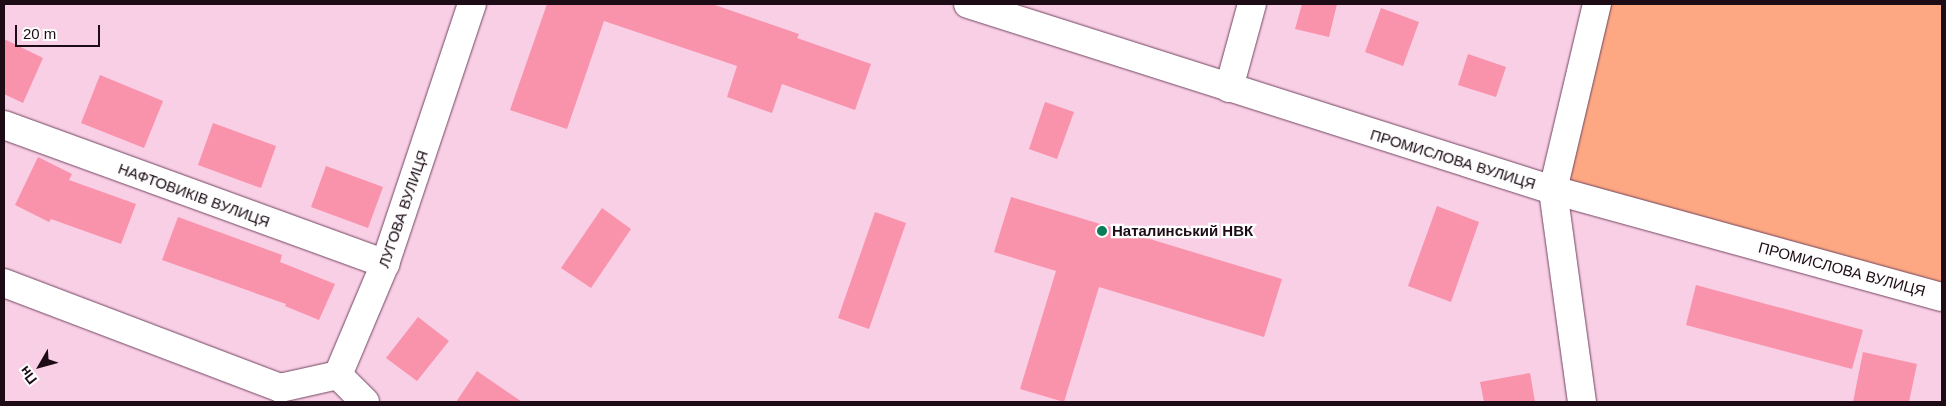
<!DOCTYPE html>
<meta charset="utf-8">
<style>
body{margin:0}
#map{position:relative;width:1946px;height:406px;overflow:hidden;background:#f9cfe6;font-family:Arial,sans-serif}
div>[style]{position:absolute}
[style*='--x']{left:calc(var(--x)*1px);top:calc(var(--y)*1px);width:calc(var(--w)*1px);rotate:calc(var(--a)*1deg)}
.green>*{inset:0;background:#fda883}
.building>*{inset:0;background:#f992ab}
.roads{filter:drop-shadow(0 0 1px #71455f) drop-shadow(0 0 1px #71455f)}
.minor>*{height:28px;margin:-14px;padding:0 14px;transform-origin:14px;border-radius:14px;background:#fff}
.dots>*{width:14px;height:14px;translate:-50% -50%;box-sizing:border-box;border:2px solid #fefefe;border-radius:50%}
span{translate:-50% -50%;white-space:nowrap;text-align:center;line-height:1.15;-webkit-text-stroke:4.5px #fefefe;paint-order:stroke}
.street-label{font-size:15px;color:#1d0c16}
.poi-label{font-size:15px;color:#1d0c16;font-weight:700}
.left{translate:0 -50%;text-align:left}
.frame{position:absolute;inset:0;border:5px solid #1d0c16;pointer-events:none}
.north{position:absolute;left:15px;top:341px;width:50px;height:50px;-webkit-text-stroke:4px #fefefe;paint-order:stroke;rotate:232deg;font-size:14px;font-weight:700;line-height:20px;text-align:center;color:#1d0c16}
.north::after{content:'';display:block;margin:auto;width:18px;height:22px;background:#1d0c16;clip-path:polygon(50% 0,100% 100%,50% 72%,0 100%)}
.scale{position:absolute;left:15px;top:25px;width:85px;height:22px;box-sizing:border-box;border:2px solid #1d0c16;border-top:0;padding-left:6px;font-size:15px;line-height:18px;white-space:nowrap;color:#1d0c16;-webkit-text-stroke:4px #fefefe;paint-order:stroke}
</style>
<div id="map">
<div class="green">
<div style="clip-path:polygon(1597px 4px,1942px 4px,1942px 297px,1553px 190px)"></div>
</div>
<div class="building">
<div style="clip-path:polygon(547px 4px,712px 4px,799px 34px,797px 38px,871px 64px,855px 110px,782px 84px,772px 113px,727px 97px,737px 66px,604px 21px,567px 129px,510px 110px)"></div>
<div style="clip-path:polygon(1302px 4px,1337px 4px,1329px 37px,1295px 29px)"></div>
<div style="clip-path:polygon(1381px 8px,1419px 22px,1403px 66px,1365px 52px)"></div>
<div style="clip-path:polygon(4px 39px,43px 58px,23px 103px,4px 94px)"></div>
<div style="clip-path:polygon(1468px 54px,1506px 67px,1496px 97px,1458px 85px)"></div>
<div style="clip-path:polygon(100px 75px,163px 101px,144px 148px,81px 123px)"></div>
<div style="clip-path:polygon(1045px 102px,1074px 112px,1057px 159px,1029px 149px)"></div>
<div style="clip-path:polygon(213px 123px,276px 146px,261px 188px,198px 165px)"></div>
<div style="clip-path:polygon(38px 157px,72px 174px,69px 180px,136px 204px,121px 244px,51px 219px,49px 222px,15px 205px)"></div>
<div style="clip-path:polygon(326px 166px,383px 187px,368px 228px,311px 207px)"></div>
<div style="clip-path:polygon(1011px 197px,1282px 279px,1264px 337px,1099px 287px,1064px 402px,1020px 389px,1056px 271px,994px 252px)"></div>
<div style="clip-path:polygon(1437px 206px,1479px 222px,1451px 302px,1408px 286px)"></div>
<div style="clip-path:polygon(602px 208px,631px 229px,591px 288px,561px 268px)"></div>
<div style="clip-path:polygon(875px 212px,906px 223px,869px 329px,838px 318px)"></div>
<div style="clip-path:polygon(178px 217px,282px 255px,280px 262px,335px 284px,319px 320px,285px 306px,286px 304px,162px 260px)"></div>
<div style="clip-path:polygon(1696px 285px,1863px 330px,1852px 369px,1686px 325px)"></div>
<div style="clip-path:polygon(418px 317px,449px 341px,417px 381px,386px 358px)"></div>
<div style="clip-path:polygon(1863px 352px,1917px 364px,1909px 402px,1853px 402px)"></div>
<div style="clip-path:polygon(477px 371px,522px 402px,456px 402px)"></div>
<div style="clip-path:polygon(1530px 373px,1535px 402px,1484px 402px,1480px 382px)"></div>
</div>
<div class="roads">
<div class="minor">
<div style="--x:968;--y:4;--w:614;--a:17.64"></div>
<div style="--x:1553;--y:190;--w:403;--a:15.4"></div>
<div style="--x:1229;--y:88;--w:87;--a:-74.7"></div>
<div style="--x:4;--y:125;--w:406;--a:20"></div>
<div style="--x:4;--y:283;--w:295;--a:20.8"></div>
<div style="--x:280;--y:388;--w:59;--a:-12.6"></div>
<div style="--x:365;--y:402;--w:38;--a:-135"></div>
<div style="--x:338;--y:375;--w:121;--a:-67.1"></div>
<div style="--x:385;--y:264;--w:274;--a:-71.5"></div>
<div style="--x:1582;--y:402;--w:214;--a:-97.8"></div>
<div style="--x:1553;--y:190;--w:191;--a:-76.7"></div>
</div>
</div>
<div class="dots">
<div style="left:1102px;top:231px;background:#097c59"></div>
</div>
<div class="street-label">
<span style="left:1453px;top:159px;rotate:17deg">ПРОМИСЛОВА ВУЛИЦЯ</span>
<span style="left:194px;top:195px;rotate:20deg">НАФТОВИКІВ ВУЛИЦЯ</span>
<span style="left:403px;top:209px;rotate:-71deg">ЛУГОВА ВУЛИЦЯ</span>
<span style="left:1842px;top:269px;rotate:15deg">ПРОМИСЛОВА ВУЛИЦЯ</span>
</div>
<div class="poi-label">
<span class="left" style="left:1112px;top:231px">Наталинський НВК</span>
</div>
<div class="frame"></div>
<div class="north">Пн</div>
<div class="scale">20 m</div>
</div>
